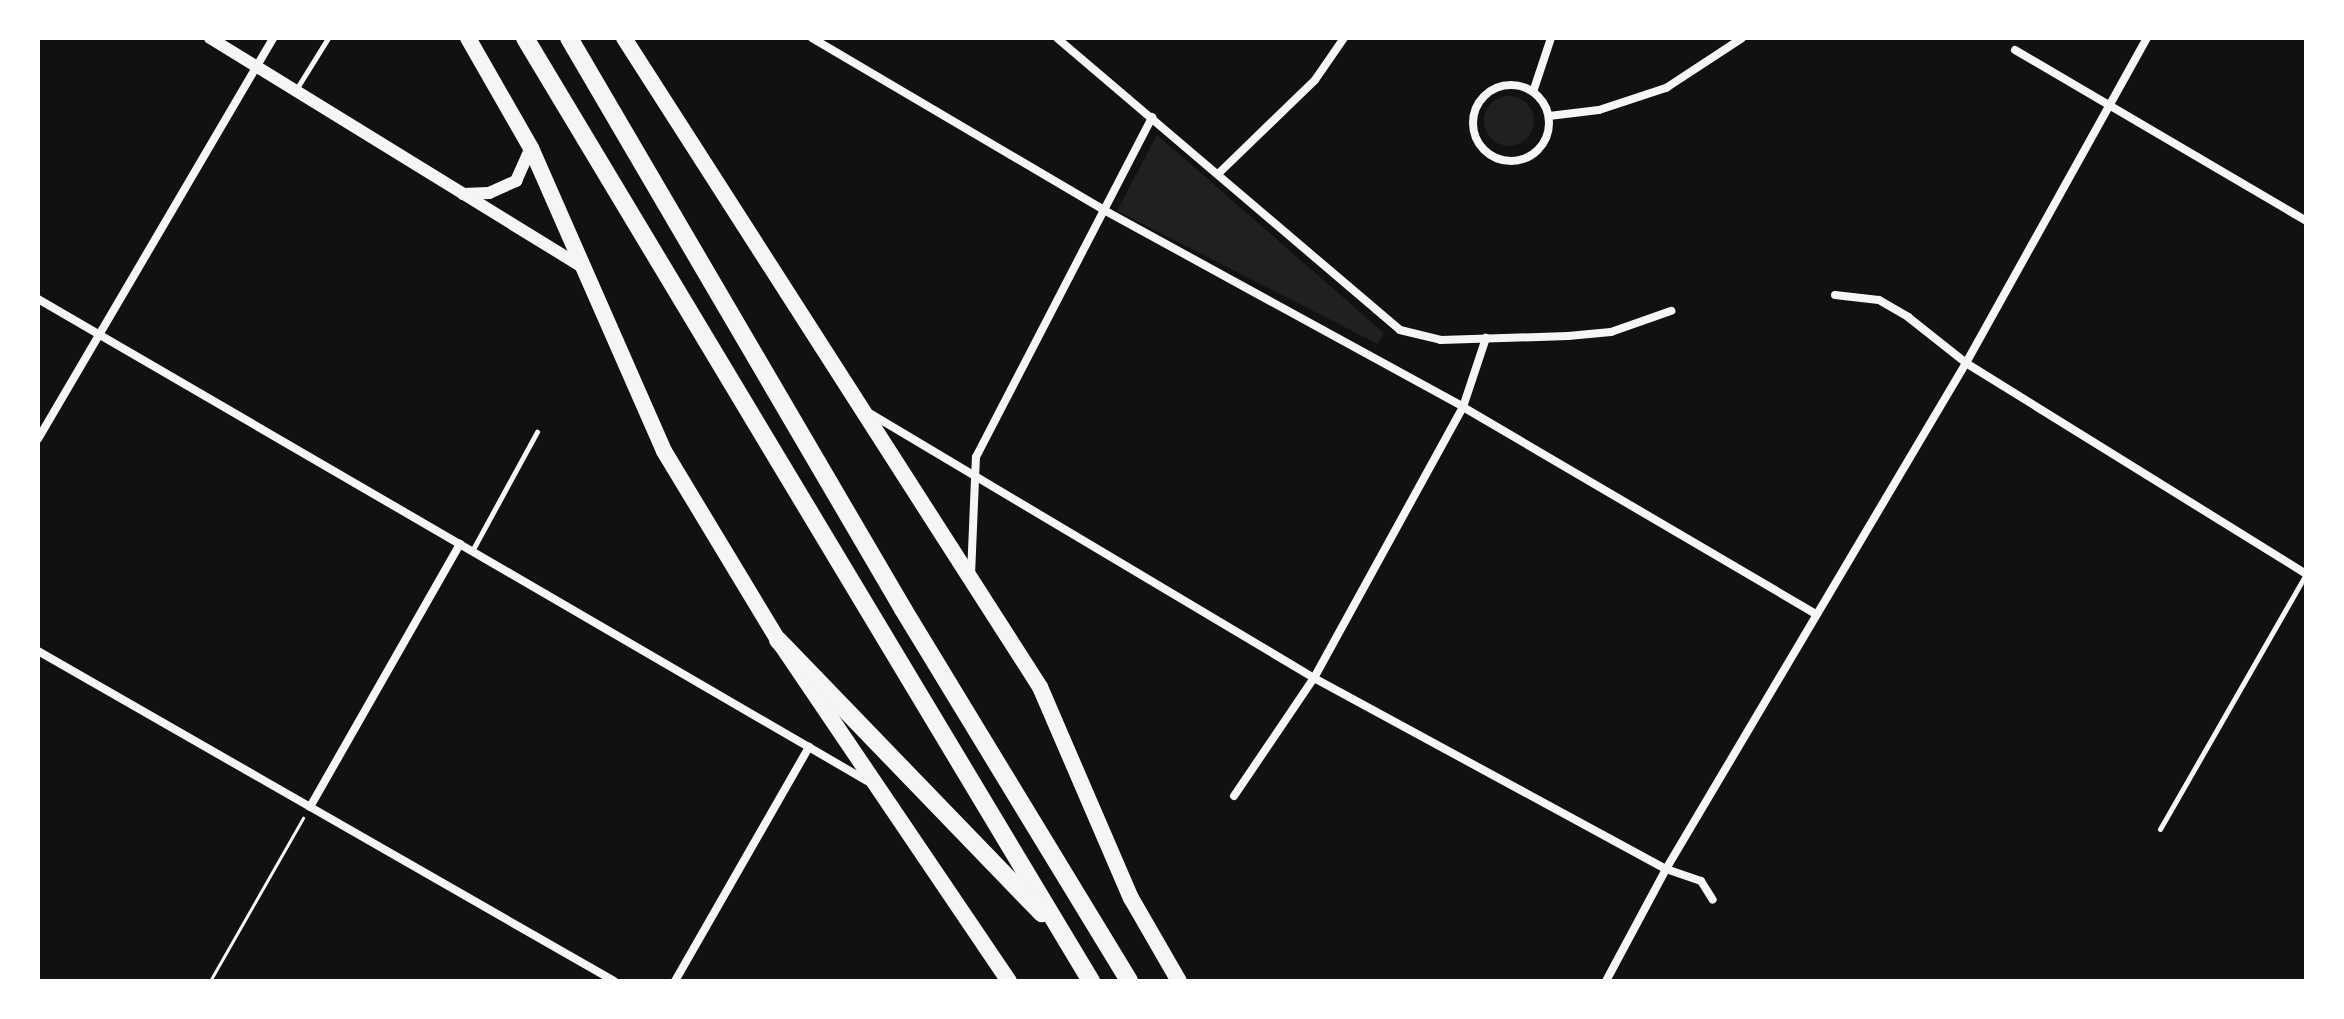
<!DOCTYPE html>
<style>
body{margin:0}
#map{position:relative;width:2344px;height:1019px;overflow:hidden;background:#111;font-family:Karla,sans-serif}
div>[style]{position:absolute}
[style*='--x']{left:calc(var(--x)*1px);top:calc(var(--y)*1px);width:calc(var(--w)*1px);rotate:calc(var(--a)*1deg)}
.green>*{inset:0;background:#202020}
.round{border-radius:50%}
.path>*{height:3px;margin:-1.5px;padding:0 1.5px;transform-origin:1.5px;border-radius:1.5px;background:#f5f5f5}
.service>*{height:5px;margin:-2.5px;padding:0 2.5px;transform-origin:2.5px;border-radius:2.5px;background:#f5f5f5}
.minor>*{height:8px;margin:-4px;padding:0 4px;transform-origin:4px;border-radius:4px;background:#f5f5f5}
.minor>.ring{margin:-4px;padding:0;box-sizing:content-box;background:none;border:8px solid #f5f5f5;border-radius:50%}
.tertiary>*{height:12px;margin:-6px;padding:0 6px;transform-origin:6px;border-radius:6px;background:#f5f5f5}
.primary>*{height:16px;margin:-8px;padding:0 8px;transform-origin:8px;border-radius:8px;background:#f5f5f5}
.motorway>*{height:18px;margin:-9px;padding:0 9px;transform-origin:9px;border-radius:9px;background:#f5f5f5}
span{translate:-50% -50%;white-space:nowrap;text-align:center;line-height:1.15;-webkit-text-stroke:6px #fff;paint-order:stroke}
.frame{position:absolute;inset:0;border:40px solid #fff;pointer-events:none}
</style>
<div id="map">
<div class="green">
<div class="round" style="left:1484px;top:96px;width:50px;height:50px"></div>
<div style="clip-path:polygon(1157px 135px,1384px 333px,1378px 344px,1117px 211px)"></div>
</div>
<div class="path">
<div style="--x:210;--y:981;--w:188;--a:-60.3"></div>
</div>
<div class="service">
<div style="--x:297;--y:88;--w:59;--a:-58.2"></div>
<div style="--x:472;--y:551;--w:136;--a:-61.4"></div>
<div style="--x:2160;--y:829;--w:294;--a:-60.2"></div>
</div>
<div class="minor">
<div style="--x:812;--y:38;--w:337;--a:30.5"></div>
<div style="--x:1102;--y:209;--w:412;--a:28.7"></div>
<div style="--x:1463;--y:407;--w:409;--a:30.4"></div>
<div style="--x:1057;--y:38;--w:450;--a:40.4"></div>
<div style="--x:1400;--y:330;--w:42;--a:13.7"></div>
<div style="--x:1441;--y:340;--w:127;--a:-1.8"></div>
<div style="--x:1568;--y:336;--w:43;--a:-5.3"></div>
<div style="--x:1611;--y:332;--w:64;--a:-19.3"></div>
<div style="--x:2015;--y:50;--w:338;--a:30.4"></div>
<div class="ring" style="left:1473px;top:85px;width:68px;height:68px"></div>
<div style="--x:1533;--y:92;--w:57;--a:-71.6"></div>
<div style="--x:1549;--y:116;--w:50;--a:-6.8"></div>
<div style="--x:1599;--y:110;--w:71;--a:-18.2"></div>
<div style="--x:1666;--y:88;--w:91;--a:-33.3"></div>
<div style="--x:1218;--y:174;--w:135;--a:-44.1"></div>
<div style="--x:1315;--y:80;--w:51;--a:-55.4"></div>
<div style="--x:1835;--y:295;--w:44;--a:6.5"></div>
<div style="--x:1879;--y:300;--w:34;--a:30"></div>
<div style="--x:1908;--y:317;--w:74;--a:38.4"></div>
<div style="--x:1966;--y:363;--w:400;--a:31.8"></div>
<div style="--x:38;--y:299;--w:959;--a:30.17"></div>
<div style="--x:871;--y:414;--w:516;--a:30.79"></div>
<div style="--x:1314;--y:678;--w:400;--a:28.5"></div>
<div style="--x:1666;--y:869;--w:37;--a:19"></div>
<div style="--x:1701;--y:881;--w:22;--a:58"></div>
<div style="--x:38;--y:439;--w:465;--a:-59.6"></div>
<div style="--x:971;--y:575;--w:118;--a:-87.6"></div>
<div style="--x:976;--y:457;--w:383;--a:-62.6"></div>
<div style="--x:38;--y:651;--w:664;--a:29.81"></div>
<div style="--x:1234;--y:796;--w:143;--a:-55.9"></div>
<div style="--x:1314;--y:678;--w:309;--a:-61.2"></div>
<div style="--x:1463;--y:407;--w:73;--a:-71.6"></div>
<div style="--x:310;--y:807;--w:303;--a:-60.3"></div>
<div style="--x:675;--y:981;--w:270;--a:-60.2"></div>
<div style="--x:1606;--y:981;--w:127;--a:-61.8"></div>
<div style="--x:1666;--y:869;--w:588;--a:-59.34"></div>
<div style="--x:1966;--y:363;--w:372;--a:-60.9"></div>
</div>
<div class="tertiary">
<div style="--x:210;--y:38;--w:440;--a:31.6"></div>
<div style="--x:463;--y:194;--w:26;--a:-2"></div>
<div style="--x:489;--y:193;--w:30;--a:-24"></div>
<div style="--x:516;--y:181;--w:36;--a:-66"></div>
</div>
<div class="primary">
<div style="--x:468;--y:38;--w:127;--a:60.2"></div>
<div style="--x:531;--y:148;--w:331;--a:66.3"></div>
<div style="--x:664;--y:451;--w:221;--a:58.9"></div>
<div style="--x:778;--y:640;--w:412;--a:55.9"></div>
<div style="--x:624;--y:38;--w:771;--a:57.34"></div>
<div style="--x:1040;--y:687;--w:230;--a:66.7"></div>
<div style="--x:1131;--y:898;--w:96;--a:60"></div>
</div>
<div class="motorway">
<div style="--x:525;--y:38;--w:1100;--a:59.03"></div>
<div style="--x:569;--y:38;--w:662;--a:59.67"></div>
<div style="--x:903;--y:609;--w:435;--a:58.7"></div>
<div style="--x:778;--y:640;--w:380;--a:46"></div>
</div>
<div class="frame"></div>
</div>
